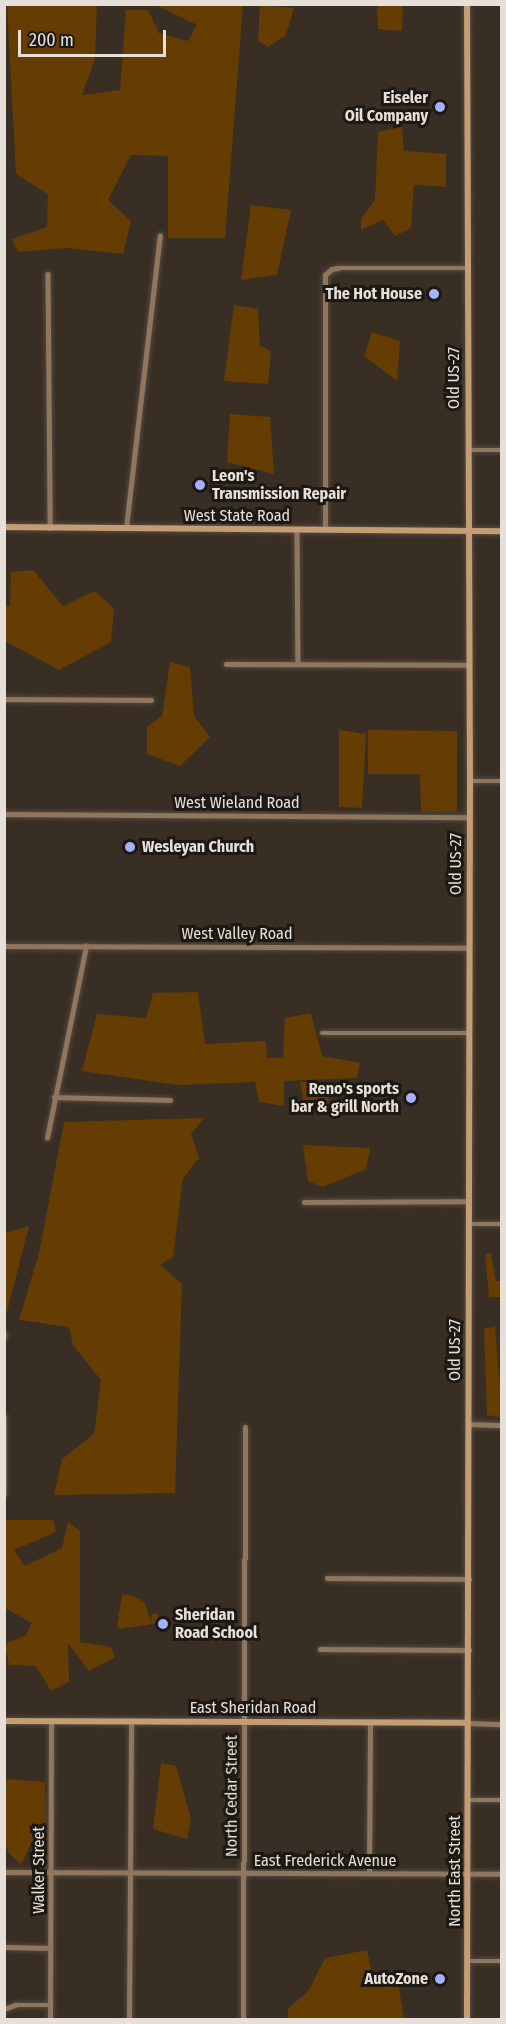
<!DOCTYPE html>
<style>
body{margin:0}
#map{position:relative;width:506px;height:2024px;overflow:hidden;background:#392e24;font-family:"Fira Sans Condensed",sans-serif}
div>[style]{position:absolute}
[style*='--x']{left:calc(var(--x)*1px);top:calc(var(--y)*1px);width:calc(var(--w)*1px);rotate:calc(var(--a)*1deg)}
.green>*{inset:0;background:#653c02}
.roads{filter:drop-shadow(0 0 2px #554a41) drop-shadow(0 0 2px #554a41)}
.street>*{height:4.5px;margin:-2.25px;padding:0 2.25px;transform-origin:2.25px;border-radius:2.25px;background:#8f765d}
.secondary>*{height:6px;margin:-3px;padding:0 3px;transform-origin:3px;border-radius:3px;background:#c59d74}
.dots>*{width:16px;height:16px;translate:-50% -50%;box-sizing:border-box;border:3px solid #1c1813;border-radius:50%}
span{translate:-50% -50%;white-space:nowrap;text-align:center;line-height:1.15;-webkit-text-stroke:6px #1c1813;paint-order:stroke}
.poi-label{font-size:16px;color:#e7e0d9;font-weight:700}
.right{translate:-100% -50%;text-align:right}
.left{translate:0 -50%;text-align:left}
.street-label{font-size:16px;color:#e7e0d9}
.frame{position:absolute;inset:0;border:6px solid #e7e0d9;pointer-events:none}
.scale{position:absolute;left:18px;top:30px;width:148px;height:27px;box-sizing:border-box;border:3px solid #e7e0d9;border-top:0;padding-left:8px;font-size:18px;line-height:21px;white-space:nowrap;color:#e7e0d9;-webkit-text-stroke:4px #1c1813;paint-order:stroke}
</style>
<div id="map">
<div class="green">
<div style="clip-path:polygon(7px 5px,97px 5px,95px 58px,82px 95px,120px 90px,126px 10px,148px 10px,159px 33px,188px 41px,197px 25px,156px 5px,243px 5px,225px 238px,168px 238px,168px 156px,131px 155px,108px 200px,131px 221px,123px 254px,66px 248px,18px 252px,12px 239px,47px 227px,48px 194px,16px 174px)"></div>
<div style="clip-path:polygon(260px 5px,294px 8px,286px 35px,268px 47px,258px 41px)"></div>
<div style="clip-path:polygon(377px 5px,403px 5px,402px 31px,378px 29px)"></div>
<div style="clip-path:polygon(402px 127px,404px 151px,446px 154px,446px 187px,414px 185px,411px 228px,395px 236px,383px 220px,361px 230px,361px 219px,375px 200px,378px 132px)"></div>
<div style="clip-path:polygon(251px 205px,291px 210px,277px 275px,241px 280px)"></div>
<div style="clip-path:polygon(234px 305px,258px 309px,260px 346px,271px 351px,268px 384px,224px 381px)"></div>
<div style="clip-path:polygon(372px 332px,400px 341px,397px 381px,364px 356px)"></div>
<div style="clip-path:polygon(230px 414px,270px 417px,274px 474px,227px 462px)"></div>
<div style="clip-path:polygon(33px 570px,63px 606px,95px 591px,114px 609px,111px 642px,59px 670px,5px 641px,5px 607px,10px 606px,11px 572px)"></div>
<div style="clip-path:polygon(170px 662px,190px 667px,194px 716px,210px 737px,180px 766px,147px 754px,147px 727px,162px 716px)"></div>
<div style="clip-path:polygon(339px 730px,366px 734px,362px 808px,339px 807px)"></div>
<div style="clip-path:polygon(368px 730px,457px 731px,457px 812px,421px 812px,420px 774px,368px 774px)"></div>
<div style="clip-path:polygon(198px 992px,205px 1044px,266px 1041px,267px 1058px,283px 1058px,285px 1018px,311px 1013px,322px 1056px,360px 1063px,357px 1078px,284px 1081px,284px 1106px,259px 1102px,255px 1082px,177px 1085px,82px 1071px,97px 1014px,146px 1018px,153px 993px)"></div>
<div style="clip-path:polygon(300px 1082px,329px 1082px,328px 1109px,304px 1105px)"></div>
<div style="clip-path:polygon(204px 1118px,191px 1134px,199px 1158px,183px 1178px,173px 1257px,160px 1265px,182px 1284px,175px 1493px,54px 1495px,62px 1459px,94px 1434px,101px 1380px,73px 1345px,69px 1327px,19px 1320px,39px 1253px,64px 1122px)"></div>
<div style="clip-path:polygon(303px 1145px,370px 1148px,366px 1169px,323px 1187px,308px 1181px)"></div>
<div style="clip-path:polygon(29px 1226px,5px 1320px,5px 1233px)"></div>
<div style="clip-path:polygon(491px 1253px,496px 1281px,501px 1281px,501px 1297px,489px 1297px,485px 1254px)"></div>
<div style="clip-path:polygon(495px 1326px,501px 1400px,501px 1418px,487px 1415px,484px 1329px)"></div>
<div style="clip-path:polygon(5px 1520px,53px 1520px,56px 1532px,14px 1550px,25px 1566px,62px 1548px,68px 1522px,80px 1531px,80px 1642px,111px 1647px,115px 1657px,89px 1671px,68px 1643px,69px 1682px,51px 1691px,36px 1666px,9px 1665px,5px 1644px,26px 1635px,32px 1623px,5px 1608px)"></div>
<div style="clip-path:polygon(122px 1594px,133px 1596px,144px 1602px,151px 1622px,152px 1614px,158px 1614px,158px 1623px,120px 1629px,117px 1626px)"></div>
<div style="clip-path:polygon(161px 1763px,176px 1766px,191px 1819px,187px 1839px,153px 1829px)"></div>
<div style="clip-path:polygon(5px 1779px,45px 1782px,47px 1861px,42px 1863px,32px 1842px,21px 1865px,8px 1852px,5px 1841px)"></div>
<div style="clip-path:polygon(367px 1950px,373px 1978px,398px 1981px,404px 2019px,288px 2019px,288px 2009px,309px 1990px,325px 1958px)"></div>
</div>
<div class="roads">
<div class="street">
<div style="--x:48;--y:274;--w:254;--a:89.5"></div>
<div style="--x:468;--y:450;--w:34;--a:0"></div>
<div style="--x:126;--y:528;--w:294;--a:-83.4"></div>
<div style="--x:297;--y:530;--w:134;--a:89.6"></div>
<div style="--x:325;--y:530;--w:255;--a:-90"></div>
<div style="--x:325;--y:275;--w:9;--a:-41"></div>
<div style="--x:332;--y:269;--w:6;--a:-9"></div>
<div style="--x:338;--y:268;--w:129;--a:0"></div>
<div style="--x:226;--y:664;--w:243;--a:0.2"></div>
<div style="--x:4;--y:699;--w:147;--a:0.4"></div>
<div style="--x:470;--y:781;--w:32;--a:0"></div>
<div style="--x:4;--y:814;--w:466;--a:0.4"></div>
<div style="--x:4;--y:946;--w:465;--a:0.2"></div>
<div style="--x:322;--y:1033;--w:146;--a:0"></div>
<div style="--x:54;--y:1097;--w:116;--a:1.5"></div>
<div style="--x:47;--y:1138;--w:196;--a:-78.5"></div>
<div style="--x:304;--y:1202;--w:165;--a:-0.3"></div>
<div style="--x:469;--y:1224;--w:33;--a:0"></div>
<div style="--x:4;--y:1333;--w:4;--a:90"></div>
<div style="--x:4;--y:1416;--w:78;--a:90"></div>
<div style="--x:469;--y:1424;--w:33;--a:2"></div>
<div style="--x:327;--y:1578;--w:142;--a:0.4"></div>
<div style="--x:320;--y:1649;--w:149;--a:0.4"></div>
<div style="--x:468;--y:1723;--w:34;--a:2"></div>
<div style="--x:469;--y:1800;--w:33;--a:0"></div>
<div style="--x:4;--y:1872;--w:498;--a:0.2"></div>
<div style="--x:369;--y:1873;--w:150;--a:-89.6"></div>
<div style="--x:7;--y:1947;--w:43;--a:1.3"></div>
<div style="--x:468;--y:1961;--w:34;--a:0"></div>
<div style="--x:4;--y:2009;--w:12;--a:-20"></div>
<div style="--x:15;--y:2005;--w:35;--a:0"></div>
<div style="--x:50;--y:2020;--w:299;--a:-89.8"></div>
<div style="--x:129;--y:2020;--w:299;--a:-89.6"></div>
<div style="--x:243;--y:2020;--w:592;--a:-89.81"></div>
</div>
<div class="secondary">
<div style="--x:467;--y:4;--w:777;--a:89.78"></div>
<div style="--x:470;--y:781;--w:1239;--a:90.14"></div>
<div style="--x:4;--y:527;--w:498;--a:0.5"></div>
<div style="--x:4;--y:1721;--w:464;--a:0.2"></div>
</div>
</div>
<div class="dots">
<div style="left:440px;top:107px;background:#a5b1fc"></div>
<div style="left:434px;top:294px;background:#a5b1fc"></div>
<div style="left:200px;top:485px;background:#a5b1fc"></div>
<div style="left:130px;top:847px;background:#a5b1fc"></div>
<div style="left:411px;top:1098px;background:#a5b1fc"></div>
<div style="left:163px;top:1624px;background:#a5b1fc"></div>
<div style="left:440px;top:1979px;background:#a5b1fc"></div>
</div>
<div class="poi-label">
<span class="right" style="left:428px;top:107px">Eiseler<br>Oil Company</span>
<span class="right" style="left:422px;top:294px">The Hot House</span>
<span class="left" style="left:212px;top:485px">Leon's<br>Transmission Repair</span>
<span class="left" style="left:142px;top:847px">Wesleyan Church</span>
<span class="right" style="left:399px;top:1098px">Reno's sports<br>bar &amp; grill North</span>
<span class="left" style="left:175px;top:1624px">Sheridan<br>Road School</span>
<span class="right" style="left:428px;top:1979px">AutoZone</span>
</div>
<div class="street-label">
<span style="left:454px;top:378px;rotate:-90deg">Old US-27</span>
<span style="left:237px;top:516px">West State Road</span>
<span style="left:237px;top:803px">West Wieland Road</span>
<span style="left:456px;top:864px;rotate:-90deg">Old US-27</span>
<span style="left:237px;top:934px">West Valley Road</span>
<span style="left:455px;top:1350px;rotate:-90deg">Old US-27</span>
<span style="left:253px;top:1708px">East Sheridan Road</span>
<span style="left:232px;top:1796px;rotate:-90deg">North Cedar Street</span>
<span style="left:325px;top:1861px">East Frederick Avenue</span>
<span style="left:39px;top:1870px;rotate:-90deg">Walker Street</span>
<span style="left:455px;top:1871px;rotate:-90deg">North East Street</span>
</div>
<div class="frame"></div>
<div class="scale">200 m</div>
</div>
